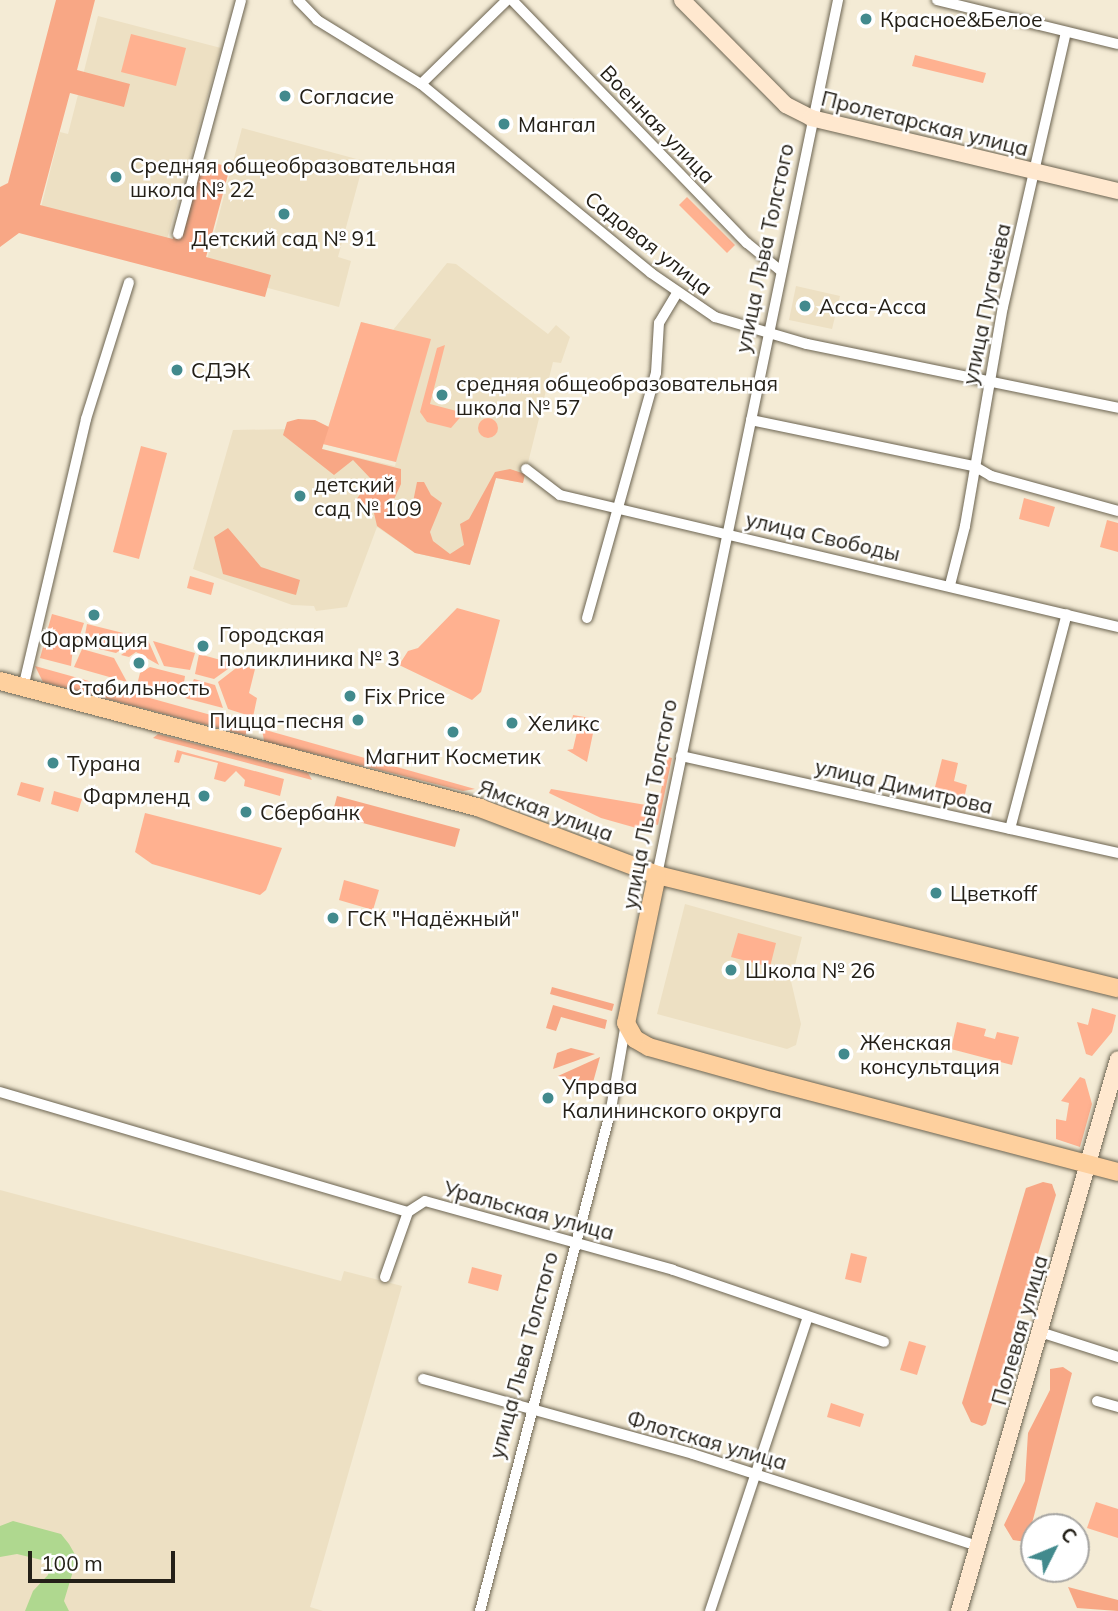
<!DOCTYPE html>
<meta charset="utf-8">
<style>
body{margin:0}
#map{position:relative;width:1118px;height:1611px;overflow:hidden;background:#f4ebd5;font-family:Mulish,sans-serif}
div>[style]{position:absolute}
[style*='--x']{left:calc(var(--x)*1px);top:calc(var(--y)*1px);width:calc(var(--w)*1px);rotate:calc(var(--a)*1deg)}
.built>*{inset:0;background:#ede0c3}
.green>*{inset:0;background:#ffb190}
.round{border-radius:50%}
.forest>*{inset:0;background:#f8a785}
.water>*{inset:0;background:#afd88f}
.roads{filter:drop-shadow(0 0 2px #6c6451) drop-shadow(0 0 2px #6c6451)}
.street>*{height:10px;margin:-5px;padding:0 5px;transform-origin:5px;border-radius:5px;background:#fff}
.secondary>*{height:16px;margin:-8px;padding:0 8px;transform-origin:8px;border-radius:8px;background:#ffe8cf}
.primary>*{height:18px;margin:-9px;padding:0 9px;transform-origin:9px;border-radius:9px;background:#fed09e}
.dots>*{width:19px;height:19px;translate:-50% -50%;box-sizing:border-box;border:4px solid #fff;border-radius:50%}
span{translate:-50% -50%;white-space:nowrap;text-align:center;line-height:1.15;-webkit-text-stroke:5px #fff;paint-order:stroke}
.poi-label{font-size:21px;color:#242018}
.left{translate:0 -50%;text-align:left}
.right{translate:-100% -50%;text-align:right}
.street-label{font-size:21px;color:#242018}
.north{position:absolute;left:1020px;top:1513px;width:70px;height:70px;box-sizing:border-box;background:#fff;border:2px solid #a7a6a3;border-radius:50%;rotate:47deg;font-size:19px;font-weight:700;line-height:28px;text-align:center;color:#242018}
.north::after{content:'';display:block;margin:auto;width:24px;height:32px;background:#428a8d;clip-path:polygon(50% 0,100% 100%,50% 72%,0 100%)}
.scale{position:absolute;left:28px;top:1551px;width:147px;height:32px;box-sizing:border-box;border:4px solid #242018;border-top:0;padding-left:9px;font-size:21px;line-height:24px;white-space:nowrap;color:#242018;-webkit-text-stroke:5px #fff;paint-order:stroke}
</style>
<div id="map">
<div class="built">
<div style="clip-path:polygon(98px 16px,221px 48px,159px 267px,34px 235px,60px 132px,68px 134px)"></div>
<div style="clip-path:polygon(242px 128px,364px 161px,338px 257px,351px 261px,339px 307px,204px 271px)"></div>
<div style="clip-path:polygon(447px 263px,456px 264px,548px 334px,556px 325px,570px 337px,561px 363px,553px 362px,523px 483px,496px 478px,470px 565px,415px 553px,377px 527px,347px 607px,316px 611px,314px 606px,292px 605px,193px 569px,233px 430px,293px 429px,322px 449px,395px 466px,396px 462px,323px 444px,361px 322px,393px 330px)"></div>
<div style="clip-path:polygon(796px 286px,840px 296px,832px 329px,789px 320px)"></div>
<div style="clip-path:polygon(685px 904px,802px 937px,791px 981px,801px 1024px,796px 1045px,787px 1049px,657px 1014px)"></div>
<div style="clip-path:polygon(0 1190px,341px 1281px,344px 1271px,402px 1286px,310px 1607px,323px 1611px,0 1611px)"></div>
</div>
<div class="green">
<div style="clip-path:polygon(131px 34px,186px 48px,176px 86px,121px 72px)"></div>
<div style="clip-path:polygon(915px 55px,986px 73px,983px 83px,912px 66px)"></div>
<div style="clip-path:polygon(687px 197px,735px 245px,727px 253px,679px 205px)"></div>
<div style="clip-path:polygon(361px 322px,431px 339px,396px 462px,323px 444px)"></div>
<div style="clip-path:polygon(445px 345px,430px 404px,464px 413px,451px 428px,427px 422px,420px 412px,437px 348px)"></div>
<div class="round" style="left:478px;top:418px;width:20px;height:20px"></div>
<div style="clip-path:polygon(141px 446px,167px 453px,139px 559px,113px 552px)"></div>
<div style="clip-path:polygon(1024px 498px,1055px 507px,1049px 527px,1019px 519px)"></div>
<div style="clip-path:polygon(1107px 520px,1118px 523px,1118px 552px,1100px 547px)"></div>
<div style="clip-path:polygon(190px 576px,214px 583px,211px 595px,187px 588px)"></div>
<div style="clip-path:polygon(457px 608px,500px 620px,481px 692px,472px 700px,399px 665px,408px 651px,418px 648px)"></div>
<div style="clip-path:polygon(52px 614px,84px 623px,78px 641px,46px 635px)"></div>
<div style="clip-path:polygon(87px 624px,139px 637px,116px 653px,83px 645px)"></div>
<div style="clip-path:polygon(143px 639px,148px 640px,159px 665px,136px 652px,129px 657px,121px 655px)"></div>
<div style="clip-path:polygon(45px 640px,73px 647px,71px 666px,40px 658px)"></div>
<div style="clip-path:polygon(153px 641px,195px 653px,190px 670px,164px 666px)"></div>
<div style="clip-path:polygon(82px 649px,114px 658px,127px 682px,74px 667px)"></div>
<div style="clip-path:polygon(199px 654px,235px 664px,214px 679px,195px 674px)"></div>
<div style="clip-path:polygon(240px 665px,255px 669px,249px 693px,257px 698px,253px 717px,228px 709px,218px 682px)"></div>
<div style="clip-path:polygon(35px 666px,254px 727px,245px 735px,43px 682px)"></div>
<div style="clip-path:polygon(150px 667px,185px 676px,182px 696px,137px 685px,140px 673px)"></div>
<div style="clip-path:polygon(194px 679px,215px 685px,223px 708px,185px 698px)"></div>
<div style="clip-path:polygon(573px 715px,596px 719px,587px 762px,567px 750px,573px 749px,577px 732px,570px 731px)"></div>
<div style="clip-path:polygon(262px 729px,475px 789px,463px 791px,264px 741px)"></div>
<div style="clip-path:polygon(158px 734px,308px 773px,312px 780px,153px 738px)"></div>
<div style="clip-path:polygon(177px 750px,284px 779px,280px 796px,244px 786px,245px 780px,236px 771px,225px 782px,214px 779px,218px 763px,182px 754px,179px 763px,174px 762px)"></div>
<div style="clip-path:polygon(668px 757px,672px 758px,658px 825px,654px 824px)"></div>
<div style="clip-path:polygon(942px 759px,958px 763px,954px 781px,967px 785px,964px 799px,934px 791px)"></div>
<div style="clip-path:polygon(21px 782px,44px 788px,40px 802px,17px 795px)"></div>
<div style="clip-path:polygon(551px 789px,652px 806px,647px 831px,601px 818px,549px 793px)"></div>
<div style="clip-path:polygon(54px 791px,82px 799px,78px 812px,51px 804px)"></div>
<div style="clip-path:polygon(145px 813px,282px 848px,266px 890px,260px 895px,152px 864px,135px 852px)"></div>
<div style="clip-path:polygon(344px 880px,379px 890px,373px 910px,339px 900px)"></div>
<div style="clip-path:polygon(738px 933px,776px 943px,770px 967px,731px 957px)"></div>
<div style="clip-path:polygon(1092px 1008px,1116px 1015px,1112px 1032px,1092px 1056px,1086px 1054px,1077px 1022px,1088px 1025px)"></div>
<div style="clip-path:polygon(957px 1022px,986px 1029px,984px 1036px,995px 1039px,997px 1032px,1019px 1037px,1012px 1065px,951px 1049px)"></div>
<div style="clip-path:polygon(1080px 1077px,1085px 1079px,1092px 1104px,1080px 1147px,1056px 1139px,1056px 1119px,1066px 1121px,1069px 1103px,1061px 1101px)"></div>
<div style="clip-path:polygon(851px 1253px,867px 1257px,861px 1283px,845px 1279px)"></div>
<div style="clip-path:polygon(472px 1267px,502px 1275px,498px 1291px,468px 1283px)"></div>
<div style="clip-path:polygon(909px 1341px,926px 1346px,917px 1375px,900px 1370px)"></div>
<div style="clip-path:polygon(831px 1403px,864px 1414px,860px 1427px,827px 1417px)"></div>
<div style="clip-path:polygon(1096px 1502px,1118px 1509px,1118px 1538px,1087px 1528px)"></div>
</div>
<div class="forest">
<div style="clip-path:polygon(56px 0,95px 0,77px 70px,130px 84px,124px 107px,70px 93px,40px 205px,173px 239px,194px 158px,230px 167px,206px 257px,271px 275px,265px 297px,19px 233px,0 247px,0 187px,8px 183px)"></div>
<div style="clip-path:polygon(298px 419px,315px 420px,329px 427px,322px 449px,401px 469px,401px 484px,392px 504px,394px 516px,411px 512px,417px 482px,424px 482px,431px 495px,442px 503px,430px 532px,433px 541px,450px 554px,464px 545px,460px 524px,469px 519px,495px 472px,510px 469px,525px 474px,523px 483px,496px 478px,470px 565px,415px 553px,377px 526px,374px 513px,356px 500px,371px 479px,353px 460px,334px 475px,283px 435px,287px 422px)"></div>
<div style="clip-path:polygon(228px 528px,261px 567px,300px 580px,296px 595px,223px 574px,214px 537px)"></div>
<div style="clip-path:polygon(337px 796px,460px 829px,455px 847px,332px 815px)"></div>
<div style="clip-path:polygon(552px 987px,614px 1004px,612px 1011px,550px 994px)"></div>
<div style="clip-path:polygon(553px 1005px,607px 1020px,605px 1029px,561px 1017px,556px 1031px,546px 1028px)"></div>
<div style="clip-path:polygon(571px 1048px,595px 1054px,553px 1069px,557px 1053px)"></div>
<div style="clip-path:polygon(600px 1057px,592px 1086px,558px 1076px)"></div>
<div style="clip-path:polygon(1043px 1182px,1052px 1184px,1056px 1195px,986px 1424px,982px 1426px,971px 1422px,962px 1403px,1026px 1188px)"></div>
<div style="clip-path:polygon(1063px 1367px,1072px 1373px,1027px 1542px,1013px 1540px,1004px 1525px,1025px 1481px,1028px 1433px,1050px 1390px,1050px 1369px)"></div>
<div style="clip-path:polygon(1068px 1587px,1118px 1600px,1118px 1611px,1077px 1608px)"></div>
</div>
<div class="water">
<div style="clip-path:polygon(13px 1521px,61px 1534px,69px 1544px,77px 1558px,64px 1601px,69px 1611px,25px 1611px,33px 1591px,48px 1575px,50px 1562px,17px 1554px,0 1557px,0 1526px)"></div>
</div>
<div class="roads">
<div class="street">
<div style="--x:298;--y:0;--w:28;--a:46"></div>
<div style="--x:317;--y:20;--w:122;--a:31.6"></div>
<div style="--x:421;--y:84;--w:298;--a:39.4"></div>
<div style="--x:651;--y:273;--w:78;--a:34.5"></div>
<div style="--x:715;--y:317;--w:96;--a:16.4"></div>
<div style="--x:807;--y:344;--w:318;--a:11.6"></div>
<div style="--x:512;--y:0;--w:338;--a:46"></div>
<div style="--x:747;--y:243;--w:44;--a:39.5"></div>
<div style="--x:937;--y:0;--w:186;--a:13.7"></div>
<div style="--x:421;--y:84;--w:120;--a:-44.3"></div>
<div style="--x:178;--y:234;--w:242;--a:-74.9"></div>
<div style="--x:751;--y:420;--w:228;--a:11.7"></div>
<div style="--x:974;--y:466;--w:20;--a:30"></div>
<div style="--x:991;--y:476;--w:132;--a:15.4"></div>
<div style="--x:526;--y:469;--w:43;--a:37.4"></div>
<div style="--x:560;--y:495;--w:573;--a:13.31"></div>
<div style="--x:950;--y:585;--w:61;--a:-75.7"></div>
<div style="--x:965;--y:526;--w:222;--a:-80.2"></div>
<div style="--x:1003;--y:307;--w:282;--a:-77.1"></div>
<div style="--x:587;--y:618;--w:255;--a:-74.3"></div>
<div style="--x:656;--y:373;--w:50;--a:-86.6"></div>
<div style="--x:659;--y:323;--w:35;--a:-59"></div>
<div style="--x:23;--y:688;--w:276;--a:-76.8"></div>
<div style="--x:86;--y:419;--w:143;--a:-72.5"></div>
<div style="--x:681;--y:756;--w:448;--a:12.5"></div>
<div style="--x:1010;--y:829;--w:222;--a:-75.2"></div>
<div style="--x:657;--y:875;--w:894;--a:-78.31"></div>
<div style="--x:0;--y:1092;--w:425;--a:16.4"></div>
<div style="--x:408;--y:1212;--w:20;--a:-33"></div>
<div style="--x:425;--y:1201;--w:257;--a:15.5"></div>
<div style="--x:673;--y:1270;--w:223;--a:18.8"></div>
<div style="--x:385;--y:1277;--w:69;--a:-70.5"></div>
<div style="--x:1040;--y:1332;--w:82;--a:17.8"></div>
<div style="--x:423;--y:1379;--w:280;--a:15.5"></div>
<div style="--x:693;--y:1454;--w:299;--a:17.9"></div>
<div style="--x:1097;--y:1401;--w:22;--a:16"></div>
<div style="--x:480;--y:1611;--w:519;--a:-75.37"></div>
<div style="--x:611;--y:1109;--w:87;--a:-80.1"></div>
<div style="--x:710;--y:1611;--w:308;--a:-71.6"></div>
</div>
<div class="secondary">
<div style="--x:682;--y:0;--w:148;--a:45.3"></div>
<div style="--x:786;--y:105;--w:28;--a:27"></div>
<div style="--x:811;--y:118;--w:316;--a:13.4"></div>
<div style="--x:959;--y:1611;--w:574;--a:-73.93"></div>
</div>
<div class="primary">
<div style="--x:0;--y:681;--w:497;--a:14.8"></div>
<div style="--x:480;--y:808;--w:189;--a:20.7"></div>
<div style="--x:657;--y:875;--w:475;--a:13.8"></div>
<div style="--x:657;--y:875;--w:151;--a:101.8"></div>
<div style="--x:626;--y:1023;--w:18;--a:61"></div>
<div style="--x:635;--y:1039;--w:16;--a:30"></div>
<div style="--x:649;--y:1047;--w:127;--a:15.6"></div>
<div style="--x:771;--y:1081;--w:359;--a:14.7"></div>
</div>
</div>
<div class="dots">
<div style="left:866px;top:19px;background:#428a8d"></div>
<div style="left:285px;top:96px;background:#428a8d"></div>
<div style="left:504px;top:124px;background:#428a8d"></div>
<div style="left:116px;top:177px;background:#428a8d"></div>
<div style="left:284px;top:214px;background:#428a8d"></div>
<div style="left:805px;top:306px;background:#428a8d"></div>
<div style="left:177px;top:370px;background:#428a8d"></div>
<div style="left:442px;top:395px;background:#428a8d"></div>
<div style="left:300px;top:496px;background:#428a8d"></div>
<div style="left:94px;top:615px;background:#428a8d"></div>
<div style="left:203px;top:646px;background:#428a8d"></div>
<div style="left:139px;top:663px;background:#428a8d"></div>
<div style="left:350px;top:696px;background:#428a8d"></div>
<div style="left:358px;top:720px;background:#428a8d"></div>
<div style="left:512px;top:723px;background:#428a8d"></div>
<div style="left:453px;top:732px;background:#428a8d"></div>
<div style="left:53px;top:763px;background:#428a8d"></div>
<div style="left:204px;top:796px;background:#428a8d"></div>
<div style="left:246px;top:812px;background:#428a8d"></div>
<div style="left:936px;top:893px;background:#428a8d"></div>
<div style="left:333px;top:918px;background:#428a8d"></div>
<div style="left:731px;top:970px;background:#428a8d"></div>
<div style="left:844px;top:1054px;background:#428a8d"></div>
<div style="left:548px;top:1098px;background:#428a8d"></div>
</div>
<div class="poi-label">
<span class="left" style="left:880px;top:19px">Красное&amp;Белое</span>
<span class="left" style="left:299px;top:96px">Согласие</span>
<span class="left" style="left:518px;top:124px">Мангал</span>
<span class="left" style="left:130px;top:177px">Средняя общеобразовательная<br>школа № 22</span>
<span style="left:284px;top:238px">Детский сад № 91</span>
<span class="left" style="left:819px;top:306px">Асса-Асса</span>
<span class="left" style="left:191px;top:370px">СДЭК</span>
<span class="left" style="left:456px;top:395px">средняя общеобразовательная<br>школа № 57</span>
<span class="left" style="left:314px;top:496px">детский<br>сад № 109</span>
<span class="left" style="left:219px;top:646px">Городская<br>поликлиника № 3</span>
<span style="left:94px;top:639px">Фармация</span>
<span style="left:139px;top:687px">Стабильность</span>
<span class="left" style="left:364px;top:696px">Fix Price</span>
<span class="right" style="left:344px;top:720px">Пицца-песня</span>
<span class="left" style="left:528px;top:723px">Хеликс</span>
<span style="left:453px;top:756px">Магнит Косметик</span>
<span class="left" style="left:67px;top:763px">Турана</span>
<span class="right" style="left:190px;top:796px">Фармленд</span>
<span class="left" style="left:260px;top:812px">Сбербанк</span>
<span class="left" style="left:950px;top:893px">Цветкоff</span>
<span class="left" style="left:347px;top:918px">ГСК "Надёжный"</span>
<span class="left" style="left:745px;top:970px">Школа № 26</span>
<span class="left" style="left:860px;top:1054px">Женская<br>консультация</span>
<span class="left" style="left:562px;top:1098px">Управа<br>Калининского округа</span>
</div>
<div class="street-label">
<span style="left:925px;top:123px;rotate:14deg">Пролетарская улица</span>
<span style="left:658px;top:124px;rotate:46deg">Военная улица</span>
<span style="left:649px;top:243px;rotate:38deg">Садовая улица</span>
<span style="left:764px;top:248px;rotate:-78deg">улица Льва Толстого</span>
<span style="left:986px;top:304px;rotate:-78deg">улица Пугачёва</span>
<span style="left:823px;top:536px;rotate:13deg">улица Свободы</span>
<span style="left:904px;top:786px;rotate:13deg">улица Димитрова</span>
<span style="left:649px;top:804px;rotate:-79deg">улица Льва Толстого</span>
<span style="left:546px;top:810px;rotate:20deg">Ямская улица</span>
<span style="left:529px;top:1210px;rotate:15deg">Уральская улица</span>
<span style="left:1019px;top:1330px;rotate:-74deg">Полевая улица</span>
<span style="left:523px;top:1355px;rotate:-75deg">улица Льва Толстого</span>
<span style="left:707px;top:1440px;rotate:16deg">Флотская улица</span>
</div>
<div class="north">С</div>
<div class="scale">100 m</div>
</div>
